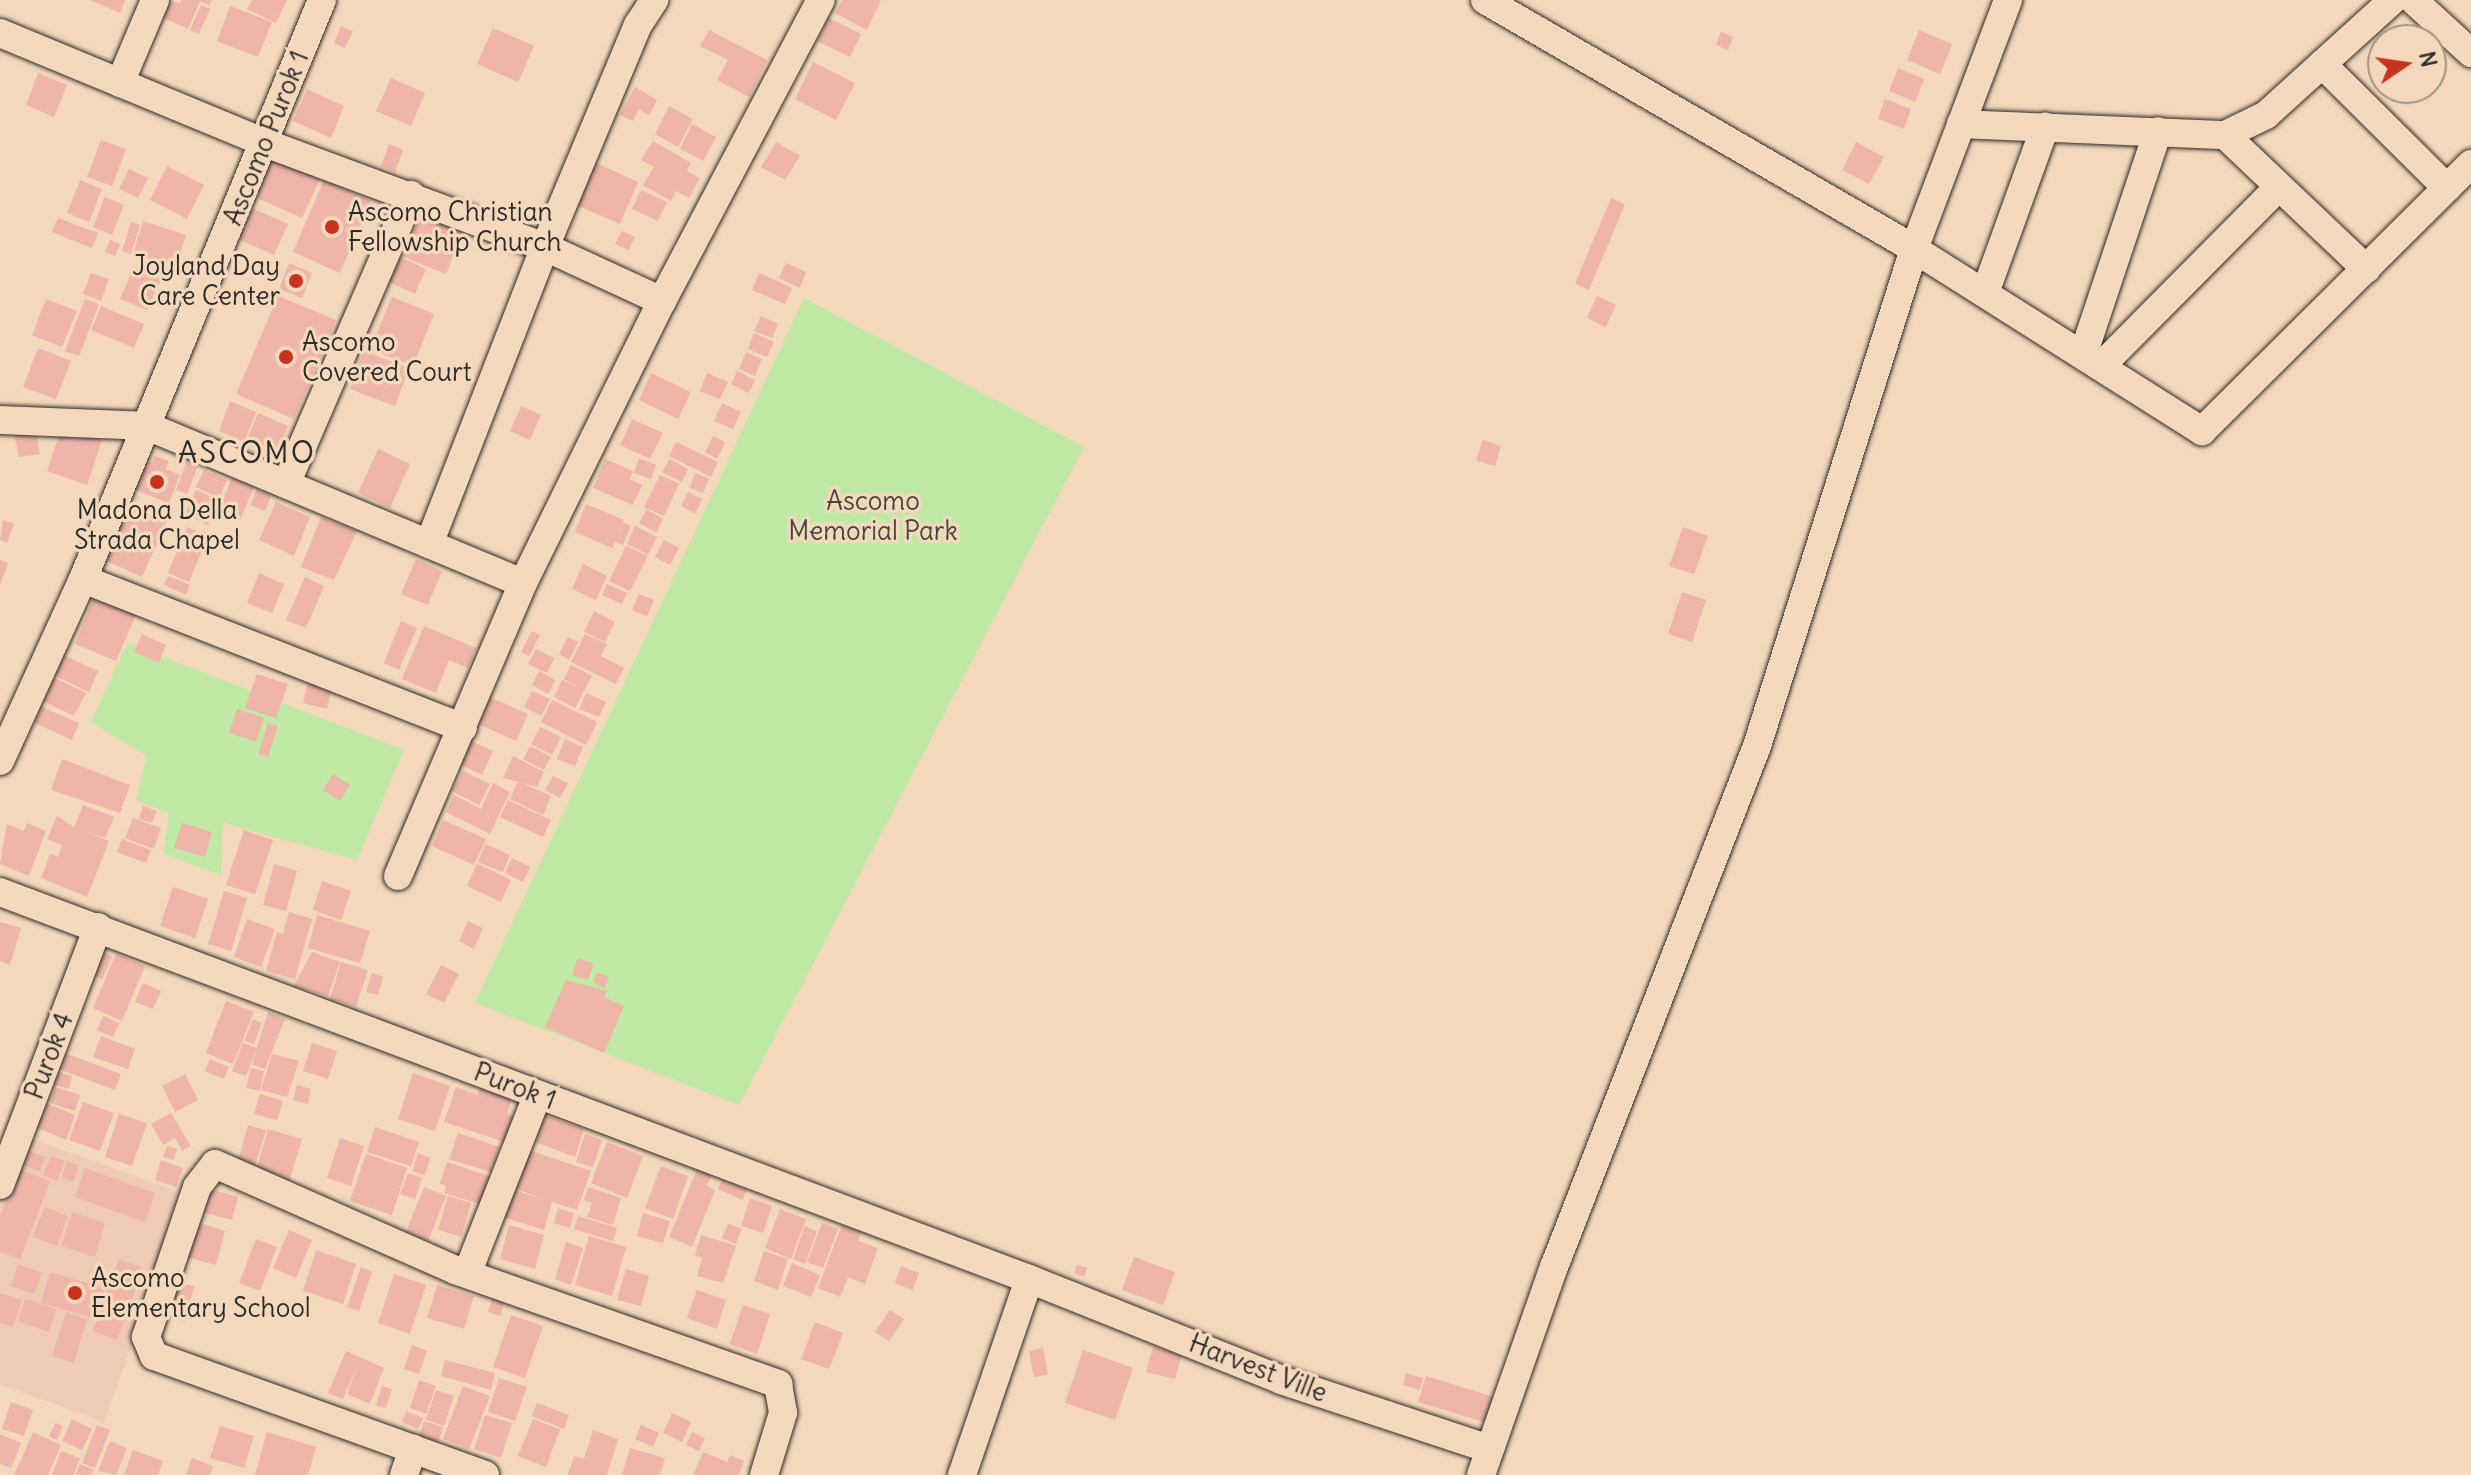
<!DOCTYPE html>
<style>
body{margin:0}
#map{position:relative;width:2471px;height:1475px;overflow:hidden;background:#f4d8bb;font-family:Delius,sans-serif}
div>[style]{position:absolute}
[style*='--x']{left:calc(var(--x)*1px);top:calc(var(--y)*1px);width:calc(var(--w)*1px);rotate:calc(var(--a)*1deg)}
.built>*{inset:0;background:#eecbb2}
.green>*{inset:0;background:#c0e9a5}
.building>*{inset:0;background:#eeb5a8}
.roads{filter:drop-shadow(0 0 2px #2b2b2b) drop-shadow(0 0 2px #2b2b2b)}
.minor>*{height:28px;margin:-14px;padding:0 14px;transform-origin:14px;border-radius:14px;background:#f4d8bb}
.dots>*{width:22px;height:22px;translate:-50% -50%;box-sizing:border-box;border:4px solid #f4d8bb;border-radius:50%}
span{translate:-50% -50%;white-space:nowrap;text-align:center;line-height:1.15;-webkit-text-stroke:7px #f4d8bb;paint-order:stroke}
.street-label{font-size:26px;color:#2b2b2b}
.poi-label{font-size:26px;color:#2b2b2b}
.left{translate:0 -50%;text-align:left}
.right{translate:-100% -50%;text-align:right}
.park-label{font-size:26px;color:#41483d}
.quarter-label{font-size:30px;color:#2b2b2b;letter-spacing:2px}
.north{position:absolute;left:2367px;top:24px;width:80px;height:80px;box-sizing:border-box;background:#f4d8bb;border:2px solid #a49381;border-radius:50%;rotate:77deg;font-size:22px;font-weight:700;line-height:32px;text-align:center;color:#2b2b2b}
.north::after{content:'';display:block;margin:auto;width:28px;height:36px;background:#c8321e;clip-path:polygon(50% 0,100% 100%,50% 72%,0 100%)}
</style>
<div id="map">
<div class="built">
<div style="clip-path:polygon(24px 1136px,185px 1194px,104px 1422px,0 1384px,0 1202px)"></div>
</div>
<div class="green">
<div style="clip-path:polygon(804px 298px,1084px 447px,739px 1105px,475px 1003px)"></div>
<div style="clip-path:polygon(127px 643px,404px 750px,357px 860px,223px 823px,221px 875px,163px 854px,169px 813px,136px 800px,147px 756px,91px 722px)"></div>
</div>
<div class="building">
<div style="clip-path:polygon(90px 0,125px 0,120px 13px)"></div>
<div style="clip-path:polygon(156px 0,180px 3px,181px 0,212px 0,209px 5px,200px 1px,188px 29px,151px 12px)"></div>
<div style="clip-path:polygon(252px 0,287px 0,276px 23px,247px 9px)"></div>
<div style="clip-path:polygon(842px 0,881px 0,867px 30px,835px 13px)"></div>
<div style="clip-path:polygon(201px 5px,210px 9px,199px 34px,190px 30px)"></div>
<div style="clip-path:polygon(230px 6px,272px 22px,258px 57px,217px 41px)"></div>
<div style="clip-path:polygon(829px 18px,861px 34px,850px 57px,817px 41px)"></div>
<div style="clip-path:polygon(341px 26px,353px 31px,345px 48px,334px 43px)"></div>
<div style="clip-path:polygon(493px 28px,534px 46px,518px 82px,477px 64px)"></div>
<div style="clip-path:polygon(709px 30px,767px 60px,749px 97px,717px 80px,728px 60px,700px 46px)"></div>
<div style="clip-path:polygon(1919px 30px,1952px 44px,1940px 74px,1907px 60px)"></div>
<div style="clip-path:polygon(1721px 32px,1733px 37px,1728px 50px,1716px 45px)"></div>
<div style="clip-path:polygon(813px 62px,855px 83px,836px 120px,795px 99px)"></div>
<div style="clip-path:polygon(1898px 68px,1924px 79px,1915px 102px,1889px 91px)"></div>
<div style="clip-path:polygon(38px 73px,67px 85px,54px 117px,26px 105px)"></div>
<div style="clip-path:polygon(391px 78px,425px 93px,411px 126px,376px 111px)"></div>
<div style="clip-path:polygon(635px 87px,657px 100px,649px 115px,639px 109px,633px 121px,620px 115px)"></div>
<div style="clip-path:polygon(307px 89px,344px 106px,331px 138px,293px 121px)"></div>
<div style="clip-path:polygon(1885px 99px,1911px 109px,1904px 129px,1878px 119px)"></div>
<div style="clip-path:polygon(669px 106px,693px 119px,678px 147px,655px 134px)"></div>
<div style="clip-path:polygon(692px 124px,716px 137px,703px 161px,680px 149px)"></div>
<div style="clip-path:polygon(101px 140px,126px 149px,112px 186px,87px 177px)"></div>
<div style="clip-path:polygon(653px 141px,691px 163px,687px 171px,700px 178px,689px 198px,676px 191px,671px 201px,643px 185px,654px 167px,641px 160px)"></div>
<div style="clip-path:polygon(776px 142px,800px 156px,785px 180px,761px 167px)"></div>
<div style="clip-path:polygon(1856px 142px,1884px 157px,1869px 184px,1842px 170px)"></div>
<div style="clip-path:polygon(389px 144px,403px 150px,395px 172px,381px 166px)"></div>
<div style="clip-path:polygon(273px 157px,320px 179px,302px 218px,255px 197px)"></div>
<div style="clip-path:polygon(594px 162px,638px 182px,620px 224px,576px 205px)"></div>
<div style="clip-path:polygon(167px 166px,204px 185px,187px 219px,150px 200px)"></div>
<div style="clip-path:polygon(129px 169px,148px 178px,138px 198px,119px 189px)"></div>
<div style="clip-path:polygon(80px 180px,102px 189px,89px 222px,67px 213px)"></div>
<div style="clip-path:polygon(324px 180px,371px 201px,340px 273px,293px 252px)"></div>
<div style="clip-path:polygon(641px 190px,667px 202px,658px 221px,632px 209px)"></div>
<div style="clip-path:polygon(105px 197px,124px 205px,112px 235px,93px 227px)"></div>
<div style="clip-path:polygon(1611px 198px,1625px 204px,1589px 290px,1575px 284px)"></div>
<div style="clip-path:polygon(252px 208px,288px 224px,274px 255px,238px 239px)"></div>
<div style="clip-path:polygon(421px 213px,463px 230px,446px 274px,403px 257px)"></div>
<div style="clip-path:polygon(58px 218px,98px 233px,92px 248px,52px 232px)"></div>
<div style="clip-path:polygon(143px 221px,186px 235px,175px 268px,133px 254px)"></div>
<div style="clip-path:polygon(131px 222px,140px 225px,131px 254px,122px 251px)"></div>
<div style="clip-path:polygon(622px 231px,635px 237px,629px 250px,615px 244px)"></div>
<div style="clip-path:polygon(110px 240px,120px 244px,115px 256px,105px 252px)"></div>
<div style="clip-path:polygon(398px 256px,426px 269px,415px 294px,387px 281px)"></div>
<div style="clip-path:polygon(289px 263px,312px 273px,302px 298px,279px 289px)"></div>
<div style="clip-path:polygon(786px 263px,806px 272px,800px 288px,779px 278px)"></div>
<div style="clip-path:polygon(134px 267px,161px 279px,147px 310px,120px 299px)"></div>
<div style="clip-path:polygon(91px 273px,109px 279px,101px 301px,83px 294px)"></div>
<div style="clip-path:polygon(759px 273px,792px 288px,785px 304px,752px 290px)"></div>
<div style="clip-path:polygon(278px 296px,336px 320px,294px 419px,236px 394px)"></div>
<div style="clip-path:polygon(1597px 296px,1616px 305px,1606px 327px,1587px 318px)"></div>
<div style="clip-path:polygon(392px 297px,434px 314px,413px 366px,370px 349px)"></div>
<div style="clip-path:polygon(46px 299px,77px 311px,62px 347px,32px 335px)"></div>
<div style="clip-path:polygon(85px 299px,99px 304px,79px 356px,65px 351px)"></div>
<div style="clip-path:polygon(101px 306px,144px 324px,134px 348px,91px 330px)"></div>
<div style="clip-path:polygon(761px 316px,778px 324px,772px 338px,754px 331px)"></div>
<div style="clip-path:polygon(754px 333px,774px 342px,767px 357px,748px 349px)"></div>
<div style="clip-path:polygon(38px 348px,71px 361px,56px 399px,23px 387px)"></div>
<div style="clip-path:polygon(364px 351px,409px 368px,395px 406px,350px 389px)"></div>
<div style="clip-path:polygon(746px 352px,762px 359px,755px 376px,739px 369px)"></div>
<div style="clip-path:polygon(737px 371px,755px 380px,749px 393px,731px 384px)"></div>
<div style="clip-path:polygon(651px 373px,691px 392px,678px 419px,639px 400px)"></div>
<div style="clip-path:polygon(707px 373px,728px 382px,720px 399px,700px 391px)"></div>
<div style="clip-path:polygon(230px 401px,256px 412px,244px 442px,219px 431px)"></div>
<div style="clip-path:polygon(722px 403px,741px 412px,733px 429px,714px 421px)"></div>
<div style="clip-path:polygon(521px 406px,541px 415px,530px 440px,510px 431px)"></div>
<div style="clip-path:polygon(258px 413px,288px 426px,275px 457px,245px 444px)"></div>
<div style="clip-path:polygon(632px 419px,663px 433px,650px 459px,620px 445px)"></div>
<div style="clip-path:polygon(62px 426px,102px 440px,87px 485px,47px 471px)"></div>
<div style="clip-path:polygon(35px 429px,40px 454px,19px 457px,14px 433px)"></div>
<div style="clip-path:polygon(713px 436px,725px 442px,717px 459px,705px 452px)"></div>
<div style="clip-path:polygon(1483px 440px,1501px 446px,1495px 466px,1476px 460px)"></div>
<div style="clip-path:polygon(676px 442px,718px 462px,711px 477px,669px 456px)"></div>
<div style="clip-path:polygon(378px 449px,410px 464px,390px 508px,358px 493px)"></div>
<div style="clip-path:polygon(155px 456px,169px 461px,166px 469px,180px 475px,169px 503px,133px 489px,144px 460px,152px 463px)"></div>
<div style="clip-path:polygon(188px 458px,199px 463px,187px 494px,176px 490px)"></div>
<div style="clip-path:polygon(639px 458px,656px 465px,651px 479px,634px 473px)"></div>
<div style="clip-path:polygon(605px 459px,633px 471px,630px 479px,642px 485px,633px 505px,593px 488px)"></div>
<div style="clip-path:polygon(669px 459px,688px 469px,682px 482px,662px 472px)"></div>
<div style="clip-path:polygon(204px 470px,227px 480px,219px 498px,196px 487px)"></div>
<div style="clip-path:polygon(695px 473px,709px 479px,703px 493px,690px 488px)"></div>
<div style="clip-path:polygon(660px 475px,679px 484px,664px 516px,644px 507px)"></div>
<div style="clip-path:polygon(232px 477px,254px 487px,240px 520px,219px 511px)"></div>
<div style="clip-path:polygon(257px 489px,271px 496px,265px 511px,250px 505px)"></div>
<div style="clip-path:polygon(196px 490px,219px 500px,208px 525px,185px 514px)"></div>
<div style="clip-path:polygon(688px 492px,702px 499px,695px 514px,681px 506px)"></div>
<div style="clip-path:polygon(123px 500px,168px 519px,142px 577px,98px 557px)"></div>
<div style="clip-path:polygon(276px 502px,310px 517px,294px 556px,259px 540px)"></div>
<div style="clip-path:polygon(586px 504px,624px 520px,618px 535px,624px 522px,631px 526px,623px 545px,615px 542px,612px 548px,575px 532px)"></div>
<div style="clip-path:polygon(647px 509px,663px 519px,656px 532px,639px 523px)"></div>
<div style="clip-path:polygon(321px 517px,357px 531px,334px 580px,301px 567px)"></div>
<div style="clip-path:polygon(3px 520px,14px 524px,7px 543px,0 540px)"></div>
<div style="clip-path:polygon(635px 526px,657px 537px,648px 555px,627px 544px)"></div>
<div style="clip-path:polygon(187px 527px,208px 536px,189px 582px,168px 573px)"></div>
<div style="clip-path:polygon(1683px 527px,1708px 536px,1694px 574px,1669px 566px)"></div>
<div style="clip-path:polygon(664px 540px,679px 548px,670px 565px,655px 557px)"></div>
<div style="clip-path:polygon(626px 546px,648px 556px,630px 591px,609px 581px)"></div>
<div style="clip-path:polygon(416px 559px,442px 571px,428px 605px,401px 594px)"></div>
<div style="clip-path:polygon(0 560px,8px 563px,0 585px)"></div>
<div style="clip-path:polygon(583px 564px,607px 576px,596px 600px,572px 589px)"></div>
<div style="clip-path:polygon(259px 573px,284px 584px,272px 613px,247px 603px)"></div>
<div style="clip-path:polygon(168px 576px,190px 585px,186px 595px,164px 585px)"></div>
<div style="clip-path:polygon(305px 577px,324px 586px,306px 628px,286px 620px)"></div>
<div style="clip-path:polygon(607px 584px,627px 593px,622px 604px,602px 595px)"></div>
<div style="clip-path:polygon(96px 592px,138px 610px,116px 661px,75px 644px)"></div>
<div style="clip-path:polygon(1682px 592px,1706px 600px,1692px 642px,1668px 634px)"></div>
<div style="clip-path:polygon(639px 594px,654px 600px,647px 616px,632px 610px)"></div>
<div style="clip-path:polygon(594px 611px,615px 622px,605px 642px,584px 632px)"></div>
<div style="clip-path:polygon(401px 621px,417px 628px,399px 670px,384px 663px)"></div>
<div style="clip-path:polygon(424px 626px,476px 648px,468px 668px,449px 660px,436px 693px,402px 679px)"></div>
<div style="clip-path:polygon(532px 631px,540px 635px,529px 656px,521px 652px)"></div>
<div style="clip-path:polygon(142px 634px,166px 645px,159px 663px,134px 652px)"></div>
<div style="clip-path:polygon(585px 634px,607px 644px,601px 656px,624px 668px,616px 684px,571px 662px)"></div>
<div style="clip-path:polygon(568px 637px,578px 642px,569px 660px,559px 654px)"></div>
<div style="clip-path:polygon(536px 649px,554px 658px,547px 673px,528px 664px)"></div>
<div style="clip-path:polygon(59px 653px,98px 671px,89px 692px,49px 673px)"></div>
<div style="clip-path:polygon(571px 665px,592px 676px,575px 708px,554px 697px,562px 680px,579px 688px,564px 679px)"></div>
<div style="clip-path:polygon(539px 671px,555px 680px,548px 694px,532px 685px)"></div>
<div style="clip-path:polygon(257px 674px,288px 684px,276px 718px,245px 708px)"></div>
<div style="clip-path:polygon(53px 677px,86px 693px,74px 716px,41px 700px)"></div>
<div style="clip-path:polygon(308px 682px,332px 688px,327px 709px,303px 703px)"></div>
<div style="clip-path:polygon(532px 691px,550px 699px,541px 716px,524px 707px)"></div>
<div style="clip-path:polygon(586px 693px,606px 702px,599px 717px,579px 709px)"></div>
<div style="clip-path:polygon(487px 696px,528px 714px,516px 741px,476px 723px)"></div>
<div style="clip-path:polygon(552px 700px,597px 722px,586px 745px,541px 722px)"></div>
<div style="clip-path:polygon(35px 704px,79px 723px,72px 740px,28px 720px)"></div>
<div style="clip-path:polygon(237px 709px,264px 718px,256px 742px,229px 733px)"></div>
<div style="clip-path:polygon(268px 723px,278px 726px,268px 757px,258px 754px)"></div>
<div style="clip-path:polygon(540px 727px,561px 737px,552px 755px,531px 744px)"></div>
<div style="clip-path:polygon(465px 738px,493px 751px,482px 775px,454px 762px)"></div>
<div style="clip-path:polygon(565px 739px,583px 747px,575px 766px,557px 759px)"></div>
<div style="clip-path:polygon(530px 746px,551px 757px,544px 770px,523px 759px)"></div>
<div style="clip-path:polygon(513px 756px,544px 772px,537px 787px,503px 778px)"></div>
<div style="clip-path:polygon(62px 759px,130px 785px,120px 813px,51px 790px)"></div>
<div style="clip-path:polygon(463px 771px,490px 784px,479px 805px,452px 791px)"></div>
<div style="clip-path:polygon(333px 774px,350px 785px,340px 801px,323px 790px)"></div>
<div style="clip-path:polygon(553px 776px,568px 783px,560px 798px,545px 790px)"></div>
<div style="clip-path:polygon(518px 781px,551px 796px,543px 815px,510px 799px)"></div>
<div style="clip-path:polygon(493px 783px,510px 792px,490px 834px,446px 812px,454px 795px,481px 809px)"></div>
<div style="clip-path:polygon(508px 800px,551px 820px,543px 837px,500px 817px)"></div>
<div style="clip-path:polygon(83px 805px,114px 817px,105px 838px,82px 830px,109px 841px,87px 897px,41px 878px,50px 854px,58px 857px,62px 845px,47px 839px,57px 816px,74px 827px)"></div>
<div style="clip-path:polygon(143px 806px,157px 811px,152px 823px,139px 819px)"></div>
<div style="clip-path:polygon(133px 818px,161px 828px,154px 849px,125px 838px)"></div>
<div style="clip-path:polygon(443px 820px,486px 839px,474px 865px,432px 846px)"></div>
<div style="clip-path:polygon(27px 823px,46px 831px,29px 876px,0 864px,7px 824px,24px 831px)"></div>
<div style="clip-path:polygon(182px 823px,212px 832px,205px 857px,174px 848px)"></div>
<div style="clip-path:polygon(244px 830px,273px 840px,255px 894px,226px 885px)"></div>
<div style="clip-path:polygon(122px 839px,151px 850px,146px 863px,117px 852px)"></div>
<div style="clip-path:polygon(485px 844px,510px 855px,503px 872px,478px 862px)"></div>
<div style="clip-path:polygon(512px 858px,530px 867px,523px 882px,505px 873px)"></div>
<div style="clip-path:polygon(274px 864px,297px 871px,286px 911px,263px 905px)"></div>
<div style="clip-path:polygon(477px 864px,511px 880px,501px 902px,467px 886px)"></div>
<div style="clip-path:polygon(322px 881px,351px 891px,341px 920px,313px 910px)"></div>
<div style="clip-path:polygon(173px 887px,208px 899px,195px 938px,160px 926px)"></div>
<div style="clip-path:polygon(224px 891px,247px 898px,231px 951px,208px 944px)"></div>
<div style="clip-path:polygon(289px 912px,312px 919px,295px 979px,266px 971px,277px 932px,283px 934px)"></div>
<div style="clip-path:polygon(317px 915px,370px 931px,360px 963px,308px 948px)"></div>
<div style="clip-path:polygon(247px 919px,275px 929px,261px 967px,234px 957px)"></div>
<div style="clip-path:polygon(468px 921px,483px 928px,474px 949px,459px 941px)"></div>
<div style="clip-path:polygon(0 922px,21px 928px,10px 965px,0 961px)"></div>
<div style="clip-path:polygon(93px 948px,112px 956px,102px 979px,84px 971px)"></div>
<div style="clip-path:polygon(312px 952px,340px 962px,328px 996px,294px 986px)"></div>
<div style="clip-path:polygon(116px 954px,145px 966px,122px 1021px,93px 1008px)"></div>
<div style="clip-path:polygon(578px 958px,594px 964px,588px 980px,572px 975px)"></div>
<div style="clip-path:polygon(341px 962px,368px 970px,356px 1007px,330px 999px)"></div>
<div style="clip-path:polygon(441px 965px,459px 974px,444px 1003px,426px 994px)"></div>
<div style="clip-path:polygon(597px 972px,609px 977px,604px 988px,593px 982px)"></div>
<div style="clip-path:polygon(372px 973px,383px 977px,378px 995px,366px 992px)"></div>
<div style="clip-path:polygon(566px 980px,607px 991px,604px 997px,624px 1006px,604px 1053px,545px 1027px)"></div>
<div style="clip-path:polygon(143px 983px,161px 991px,153px 1009px,135px 1002px)"></div>
<div style="clip-path:polygon(226px 1001px,254px 1012px,233px 1064px,206px 1053px)"></div>
<div style="clip-path:polygon(268px 1012px,285px 1019px,265px 1069px,252px 1064px)"></div>
<div style="clip-path:polygon(103px 1016px,119px 1023px,113px 1037px,97px 1030px)"></div>
<div style="clip-path:polygon(253px 1019px,262px 1023px,254px 1044px,245px 1040px)"></div>
<div style="clip-path:polygon(101px 1036px,135px 1049px,128px 1069px,93px 1057px)"></div>
<div style="clip-path:polygon(243px 1043px,257px 1048px,246px 1076px,232px 1071px)"></div>
<div style="clip-path:polygon(312px 1043px,337px 1051px,328px 1079px,303px 1071px)"></div>
<div style="clip-path:polygon(59px 1051px,121px 1074px,115px 1090px,53px 1067px)"></div>
<div style="clip-path:polygon(272px 1054px,299px 1061px,287px 1097px,261px 1090px)"></div>
<div style="clip-path:polygon(210px 1059px,229px 1067px,224px 1079px,205px 1071px)"></div>
<div style="clip-path:polygon(251px 1068px,264px 1071px,260px 1091px,246px 1088px)"></div>
<div style="clip-path:polygon(55px 1071px,72px 1076px,69px 1089px,52px 1084px)"></div>
<div style="clip-path:polygon(413px 1073px,450px 1086px,435px 1131px,398px 1119px)"></div>
<div style="clip-path:polygon(185px 1074px,198px 1100px,175px 1112px,162px 1086px)"></div>
<div style="clip-path:polygon(297px 1085px,311px 1089px,308px 1104px,293px 1100px)"></div>
<div style="clip-path:polygon(55px 1087px,80px 1095px,75px 1111px,50px 1103px)"></div>
<div style="clip-path:polygon(456px 1087px,478px 1095px,480px 1088px,512px 1098px,507px 1114px,514px 1116px,505px 1142px,444px 1122px)"></div>
<div style="clip-path:polygon(260px 1094px,283px 1101px,277px 1120px,254px 1114px)"></div>
<div style="clip-path:polygon(36px 1099px,75px 1115px,66px 1140px,26px 1123px)"></div>
<div style="clip-path:polygon(83px 1102px,114px 1113px,100px 1151px,69px 1140px)"></div>
<div style="clip-path:polygon(171px 1113px,191px 1146px,182px 1151px,175px 1138px,163px 1145px,151px 1124px)"></div>
<div style="clip-path:polygon(119px 1114px,147px 1123px,132px 1166px,105px 1157px)"></div>
<div style="clip-path:polygon(544px 1115px,584px 1129px,575px 1157px,535px 1142px)"></div>
<div style="clip-path:polygon(248px 1125px,266px 1130px,255px 1166px,238px 1161px)"></div>
<div style="clip-path:polygon(375px 1127px,419px 1142px,411px 1166px,367px 1152px)"></div>
<div style="clip-path:polygon(268px 1129px,302px 1139px,287px 1188px,254px 1178px)"></div>
<div style="clip-path:polygon(458px 1133px,499px 1147px,491px 1172px,449px 1159px)"></div>
<div style="clip-path:polygon(585px 1134px,602px 1140px,593px 1167px,576px 1162px)"></div>
<div style="clip-path:polygon(340px 1138px,364px 1146px,351px 1186px,327px 1178px)"></div>
<div style="clip-path:polygon(607px 1142px,643px 1156px,627px 1198px,591px 1183px)"></div>
<div style="clip-path:polygon(167px 1146px,177px 1149px,173px 1160px,163px 1157px)"></div>
<div style="clip-path:polygon(529px 1150px,591px 1171px,577px 1210px,552px 1202px,544px 1230px,503px 1217px,512px 1189px,544px 1200px,515px 1188px)"></div>
<div style="clip-path:polygon(29px 1151px,45px 1157px,40px 1171px,23px 1165px)"></div>
<div style="clip-path:polygon(418px 1153px,430px 1158px,425px 1175px,412px 1171px)"></div>
<div style="clip-path:polygon(366px 1154px,407px 1168px,392px 1215px,350px 1201px)"></div>
<div style="clip-path:polygon(51px 1156px,65px 1161px,57px 1181px,43px 1175px)"></div>
<div style="clip-path:polygon(161px 1160px,183px 1168px,176px 1187px,155px 1180px)"></div>
<div style="clip-path:polygon(67px 1161px,79px 1166px,73px 1182px,62px 1177px)"></div>
<div style="clip-path:polygon(447px 1162px,492px 1177px,483px 1205px,444px 1193px,446px 1186px,440px 1183px)"></div>
<div style="clip-path:polygon(661px 1166px,688px 1176px,673px 1219px,645px 1208px)"></div>
<div style="clip-path:polygon(698px 1167px,712px 1173px,707px 1186px,715px 1190px,692px 1247px,669px 1237px)"></div>
<div style="clip-path:polygon(85px 1168px,155px 1193px,145px 1222px,75px 1197px)"></div>
<div style="clip-path:polygon(18px 1169px,50px 1181px,20px 1259px,0 1252px,0 1216px)"></div>
<div style="clip-path:polygon(408px 1173px,422px 1178px,415px 1199px,400px 1194px)"></div>
<div style="clip-path:polygon(722px 1180px,747px 1190px,742px 1200px,718px 1189px)"></div>
<div style="clip-path:polygon(424px 1187px,446px 1196px,428px 1241px,406px 1232px)"></div>
<div style="clip-path:polygon(588px 1187px,621px 1198px,613px 1225px,587px 1217px,592px 1203px,584px 1200px)"></div>
<div style="clip-path:polygon(209px 1189px,238px 1197px,232px 1220px,202px 1212px)"></div>
<div style="clip-path:polygon(448px 1196px,471px 1203px,461px 1237px,438px 1230px)"></div>
<div style="clip-path:polygon(750px 1198px,772px 1206px,763px 1233px,741px 1226px)"></div>
<div style="clip-path:polygon(45px 1207px,68px 1216px,57px 1246px,33px 1237px)"></div>
<div style="clip-path:polygon(558px 1208px,574px 1213px,570px 1228px,554px 1223px)"></div>
<div style="clip-path:polygon(780px 1209px,806px 1219px,791px 1259px,765px 1248px)"></div>
<div style="clip-path:polygon(72px 1212px,105px 1223px,95px 1257px,61px 1246px)"></div>
<div style="clip-path:polygon(643px 1213px,670px 1221px,663px 1243px,637px 1236px)"></div>
<div style="clip-path:polygon(578px 1216px,617px 1228px,613px 1241px,574px 1229px)"></div>
<div style="clip-path:polygon(193px 1221px,225px 1231px,216px 1265px,183px 1256px)"></div>
<div style="clip-path:polygon(822px 1223px,838px 1229px,823px 1268px,807px 1262px)"></div>
<div style="clip-path:polygon(728px 1224px,742px 1229px,736px 1244px,722px 1238px)"></div>
<div style="clip-path:polygon(842px 1224px,861px 1232px,858px 1241px,878px 1248px,865px 1284px,848px 1277px,840px 1297px,818px 1288px)"></div>
<div style="clip-path:polygon(509px 1225px,544px 1235px,535px 1269px,500px 1259px)"></div>
<div style="clip-path:polygon(805px 1226px,817px 1231px,805px 1264px,793px 1259px)"></div>
<div style="clip-path:polygon(289px 1230px,312px 1240px,296px 1278px,273px 1268px)"></div>
<div style="clip-path:polygon(701px 1235px,736px 1246px,723px 1283px,697px 1276px,702px 1258px,695px 1255px)"></div>
<div style="clip-path:polygon(589px 1236px,626px 1247px,612px 1296px,575px 1285px)"></div>
<div style="clip-path:polygon(256px 1239px,277px 1247px,260px 1291px,239px 1283px)"></div>
<div style="clip-path:polygon(566px 1242px,583px 1248px,571px 1285px,555px 1279px)"></div>
<div style="clip-path:polygon(316px 1250px,356px 1264px,343px 1304px,303px 1291px)"></div>
<div style="clip-path:polygon(764px 1251px,788px 1259px,778px 1290px,754px 1281px)"></div>
<div style="clip-path:polygon(1134px 1257px,1175px 1272px,1163px 1305px,1122px 1290px)"></div>
<div style="clip-path:polygon(119px 1259px,143px 1268px,117px 1340px,93px 1331px)"></div>
<div style="clip-path:polygon(792px 1263px,820px 1275px,811px 1297px,783px 1286px)"></div>
<div style="clip-path:polygon(18px 1264px,42px 1273px,34px 1294px,11px 1286px)"></div>
<div style="clip-path:polygon(1077px 1265px,1087px 1268px,1084px 1277px,1074px 1273px)"></div>
<div style="clip-path:polygon(901px 1266px,919px 1273px,913px 1290px,895px 1283px)"></div>
<div style="clip-path:polygon(361px 1267px,372px 1272px,359px 1311px,347px 1307px)"></div>
<div style="clip-path:polygon(626px 1269px,649px 1276px,641px 1306px,617px 1300px)"></div>
<div style="clip-path:polygon(50px 1272px,105px 1288px,96px 1319px,41px 1303px)"></div>
<div style="clip-path:polygon(394px 1274px,426px 1285px,410px 1334px,378px 1323px)"></div>
<div style="clip-path:polygon(171px 1281px,194px 1286px,185px 1321px,162px 1315px)"></div>
<div style="clip-path:polygon(437px 1285px,474px 1296px,464px 1329px,427px 1318px)"></div>
<div style="clip-path:polygon(697px 1290px,726px 1300px,717px 1329px,687px 1318px)"></div>
<div style="clip-path:polygon(0 1293px,22px 1300px,13px 1327px,0 1322px)"></div>
<div style="clip-path:polygon(494px 1294px,506px 1298px,500px 1316px,488px 1312px)"></div>
<div style="clip-path:polygon(25px 1299px,56px 1309px,49px 1332px,18px 1321px)"></div>
<div style="clip-path:polygon(743px 1305px,770px 1314px,757px 1354px,730px 1344px)"></div>
<div style="clip-path:polygon(890px 1310px,904px 1319px,889px 1341px,875px 1332px)"></div>
<div style="clip-path:polygon(66px 1312px,87px 1319px,74px 1363px,52px 1356px)"></div>
<div style="clip-path:polygon(511px 1315px,543px 1326px,525px 1378px,493px 1367px)"></div>
<div style="clip-path:polygon(815px 1322px,843px 1333px,829px 1369px,801px 1359px)"></div>
<div style="clip-path:polygon(412px 1345px,427px 1351px,419px 1374px,404px 1369px)"></div>
<div style="clip-path:polygon(1153px 1347px,1182px 1355px,1175px 1379px,1146px 1372px)"></div>
<div style="clip-path:polygon(1043px 1348px,1048px 1375px,1034px 1377px,1029px 1351px)"></div>
<div style="clip-path:polygon(1083px 1350px,1133px 1368px,1115px 1420px,1065px 1403px)"></div>
<div style="clip-path:polygon(346px 1351px,384px 1368px,370px 1404px,347px 1394px,358px 1364px,343px 1399px,328px 1393px)"></div>
<div style="clip-path:polygon(445px 1360px,495px 1373px,491px 1390px,441px 1376px)"></div>
<div style="clip-path:polygon(1406px 1373px,1423px 1378px,1420px 1390px,1403px 1385px)"></div>
<div style="clip-path:polygon(1426px 1376px,1494px 1397px,1487px 1423px,1418px 1402px)"></div>
<div style="clip-path:polygon(499px 1378px,527px 1387px,515px 1421px,488px 1412px)"></div>
<div style="clip-path:polygon(419px 1380px,436px 1386px,426px 1414px,410px 1408px)"></div>
<div style="clip-path:polygon(382px 1386px,392px 1389px,386px 1408px,376px 1405px)"></div>
<div style="clip-path:polygon(463px 1386px,490px 1396px,469px 1449px,443px 1439px)"></div>
<div style="clip-path:polygon(436px 1390px,454px 1396px,444px 1426px,426px 1420px)"></div>
<div style="clip-path:polygon(11px 1402px,33px 1410px,24px 1436px,2px 1429px)"></div>
<div style="clip-path:polygon(537px 1403px,569px 1415px,564px 1429px,532px 1416px)"></div>
<div style="clip-path:polygon(406px 1411px,423px 1418px,418px 1429px,402px 1422px)"></div>
<div style="clip-path:polygon(672px 1413px,691px 1422px,682px 1442px,663px 1433px)"></div>
<div style="clip-path:polygon(485px 1415px,512px 1423px,501px 1458px,474px 1449px)"></div>
<div style="clip-path:polygon(72px 1419px,92px 1429px,82px 1450px,62px 1441px)"></div>
<div style="clip-path:polygon(533px 1419px,560px 1429px,546px 1467px,518px 1456px)"></div>
<div style="clip-path:polygon(424px 1421px,443px 1427px,438px 1443px,419px 1437px)"></div>
<div style="clip-path:polygon(55px 1423px,63px 1426px,57px 1440px,49px 1436px)"></div>
<div style="clip-path:polygon(97px 1425px,110px 1430px,95px 1468px,82px 1463px)"></div>
<div style="clip-path:polygon(641px 1425px,659px 1433px,653px 1447px,635px 1439px)"></div>
<div style="clip-path:polygon(220px 1426px,254px 1436px,244px 1468px,210px 1458px)"></div>
<div style="clip-path:polygon(593px 1430px,618px 1439px,607px 1475px,568px 1475px,574px 1456px,584px 1459px)"></div>
<div style="clip-path:polygon(33px 1432px,61px 1445px,48px 1475px,14px 1475px)"></div>
<div style="clip-path:polygon(267px 1432px,316px 1447px,308px 1475px,255px 1475px)"></div>
<div style="clip-path:polygon(692px 1432px,705px 1438px,699px 1451px,686px 1445px)"></div>
<div style="clip-path:polygon(0 1434px,21px 1443px,11px 1468px,0 1464px)"></div>
<div style="clip-path:polygon(110px 1441px,127px 1448px,116px 1475px,98px 1471px)"></div>
<div style="clip-path:polygon(630px 1448px,665px 1458px,660px 1475px,622px 1475px)"></div>
<div style="clip-path:polygon(133px 1450px,163px 1461px,158px 1475px,124px 1475px)"></div>
<div style="clip-path:polygon(61px 1451px,80px 1458px,74px 1475px,52px 1475px)"></div>
<div style="clip-path:polygon(703px 1452px,727px 1462px,730px 1455px,744px 1461px,739px 1475px,693px 1475px)"></div>
<div style="clip-path:polygon(192px 1458px,213px 1466px,210px 1475px,186px 1475px)"></div>
<div style="clip-path:polygon(80px 1464px,94px 1470px,91px 1475px,76px 1475px)"></div>
</div>
<div class="roads">
<div class="minor">
<div style="--x:1485;--y:0;--w:496;--a:30.1"></div>
<div style="--x:1914;--y:249;--w:341;--a:32.3"></div>
<div style="--x:2202;--y:431;--w:379;--a:-44.8"></div>
<div style="--x:2413;--y:0;--w:79;--a:42.4"></div>
<div style="--x:0;--y:33;--w:287;--a:22.5"></div>
<div style="--x:265;--y:143;--w:299;--a:20.4"></div>
<div style="--x:545;--y:247;--w:129;--a:24.8"></div>
<div style="--x:2322;--y:64;--w:176;--a:44.8"></div>
<div style="--x:120;--y:83;--w:90;--a:-67.1"></div>
<div style="--x:1961;--y:124;--w:264;--a:2.4"></div>
<div style="--x:2225;--y:135;--w:195;--a:43.5"></div>
<div style="--x:2225;--y:135;--w:46;--a:-26"></div>
<div style="--x:2266;--y:115;--w:171;--a:-42.2"></div>
<div style="--x:1985;--y:293;--w:177;--a:-70.1"></div>
<div style="--x:2083;--y:355;--w:236;--a:-71.5"></div>
<div style="--x:2101;--y:366;--w:252;--a:-45.2"></div>
<div style="--x:0;--y:420;--w:147;--a:2.3"></div>
<div style="--x:147;--y:426;--w:407;--a:22.7"></div>
<div style="--x:286;--y:484;--w:315;--a:-66.6"></div>
<div style="--x:429;--y:544;--w:319;--a:-68.7"></div>
<div style="--x:545;--y:247;--w:241;--a:-67.3"></div>
<div style="--x:638;--y:25;--w:30;--a:-57"></div>
<div style="--x:83;--y:579;--w:408;--a:21.4"></div>
<div style="--x:0;--y:761;--w:200;--a:-65.5"></div>
<div style="--x:83;--y:579;--w:626;--a:-67.57"></div>
<div style="--x:398;--y:876;--w:319;--a:-66.9"></div>
<div style="--x:523;--y:583;--w:314;--a:-63.8"></div>
<div style="--x:662;--y:301;--w:340;--a:-62.2"></div>
<div style="--x:0;--y:892;--w:1099;--a:20.61"></div>
<div style="--x:1029;--y:1279;--w:271;--a:21.8"></div>
<div style="--x:1281;--y:1380;--w:220;--a:18.3"></div>
<div style="--x:0;--y:1185;--w:276;--a:-69.2"></div>
<div style="--x:467;--y:1274;--w:193;--a:-68.5"></div>
<div style="--x:404;--y:1475;--w:28;--a:-71"></div>
<div style="--x:485;--y:1475;--w:352;--a:-160.2"></div>
<div style="--x:154;--y:1356;--w:21;--a:-113"></div>
<div style="--x:146;--y:1337;--w:158;--a:-71.2"></div>
<div style="--x:197;--y:1187;--w:29;--a:-52"></div>
<div style="--x:215;--y:1164;--w:262;--a:23.8"></div>
<div style="--x:455;--y:1270;--w:343;--a:19.4"></div>
<div style="--x:778;--y:1384;--w:29;--a:80"></div>
<div style="--x:783;--y:1413;--w:65;--a:107"></div>
<div style="--x:962;--y:1475;--w:207;--a:-71.1"></div>
<div style="--x:1481;--y:1475;--w:220;--a:-70.7"></div>
<div style="--x:1554;--y:1267;--w:559;--a:-68.71"></div>
<div style="--x:1757;--y:746;--w:521;--a:-72.47"></div>
<div style="--x:1914;--y:249;--w:266;--a:-69.3"></div>
</div>
</div>
<div class="dots">
<div style="left:332px;top:227px;background:#c8321e"></div>
<div style="left:296px;top:281px;background:#c8321e"></div>
<div style="left:286px;top:357px;background:#c8321e"></div>
<div style="left:157px;top:482px;background:#c8321e"></div>
<div style="left:75px;top:1293px;background:#c8321e"></div>
</div>
<div class="street-label">
<span style="left:266px;top:138px;rotate:-68deg">Ascomo Purok 1</span>
<span style="left:49px;top:1056px;rotate:-69deg">Purok 4</span>
<span style="left:515px;top:1086px;rotate:21deg">Purok 1</span>
<span style="left:1258px;top:1368px;rotate:21deg">Harvest Ville</span>
</div>
<div class="poi-label">
<span class="left" style="left:348px;top:227px">Ascomo Christian<br>Fellowship Church</span>
<span class="right" style="left:280px;top:281px">Joyland Day<br>Care Center</span>
<span class="left" style="left:302px;top:357px">Ascomo<br>Covered Court</span>
<span style="left:157px;top:525px">Madona Della<br>Strada Chapel</span>
<span class="left" style="left:91px;top:1293px">Ascomo<br>Elementary School</span>
</div>
<div class="park-label">
<span style="left:873px;top:516px">Ascomo<br>Memorial Park</span>
</div>
<div class="quarter-label">
<span style="left:247px;top:452px">ASCOMO</span>
</div>
<div class="north">N</div>
</div>
